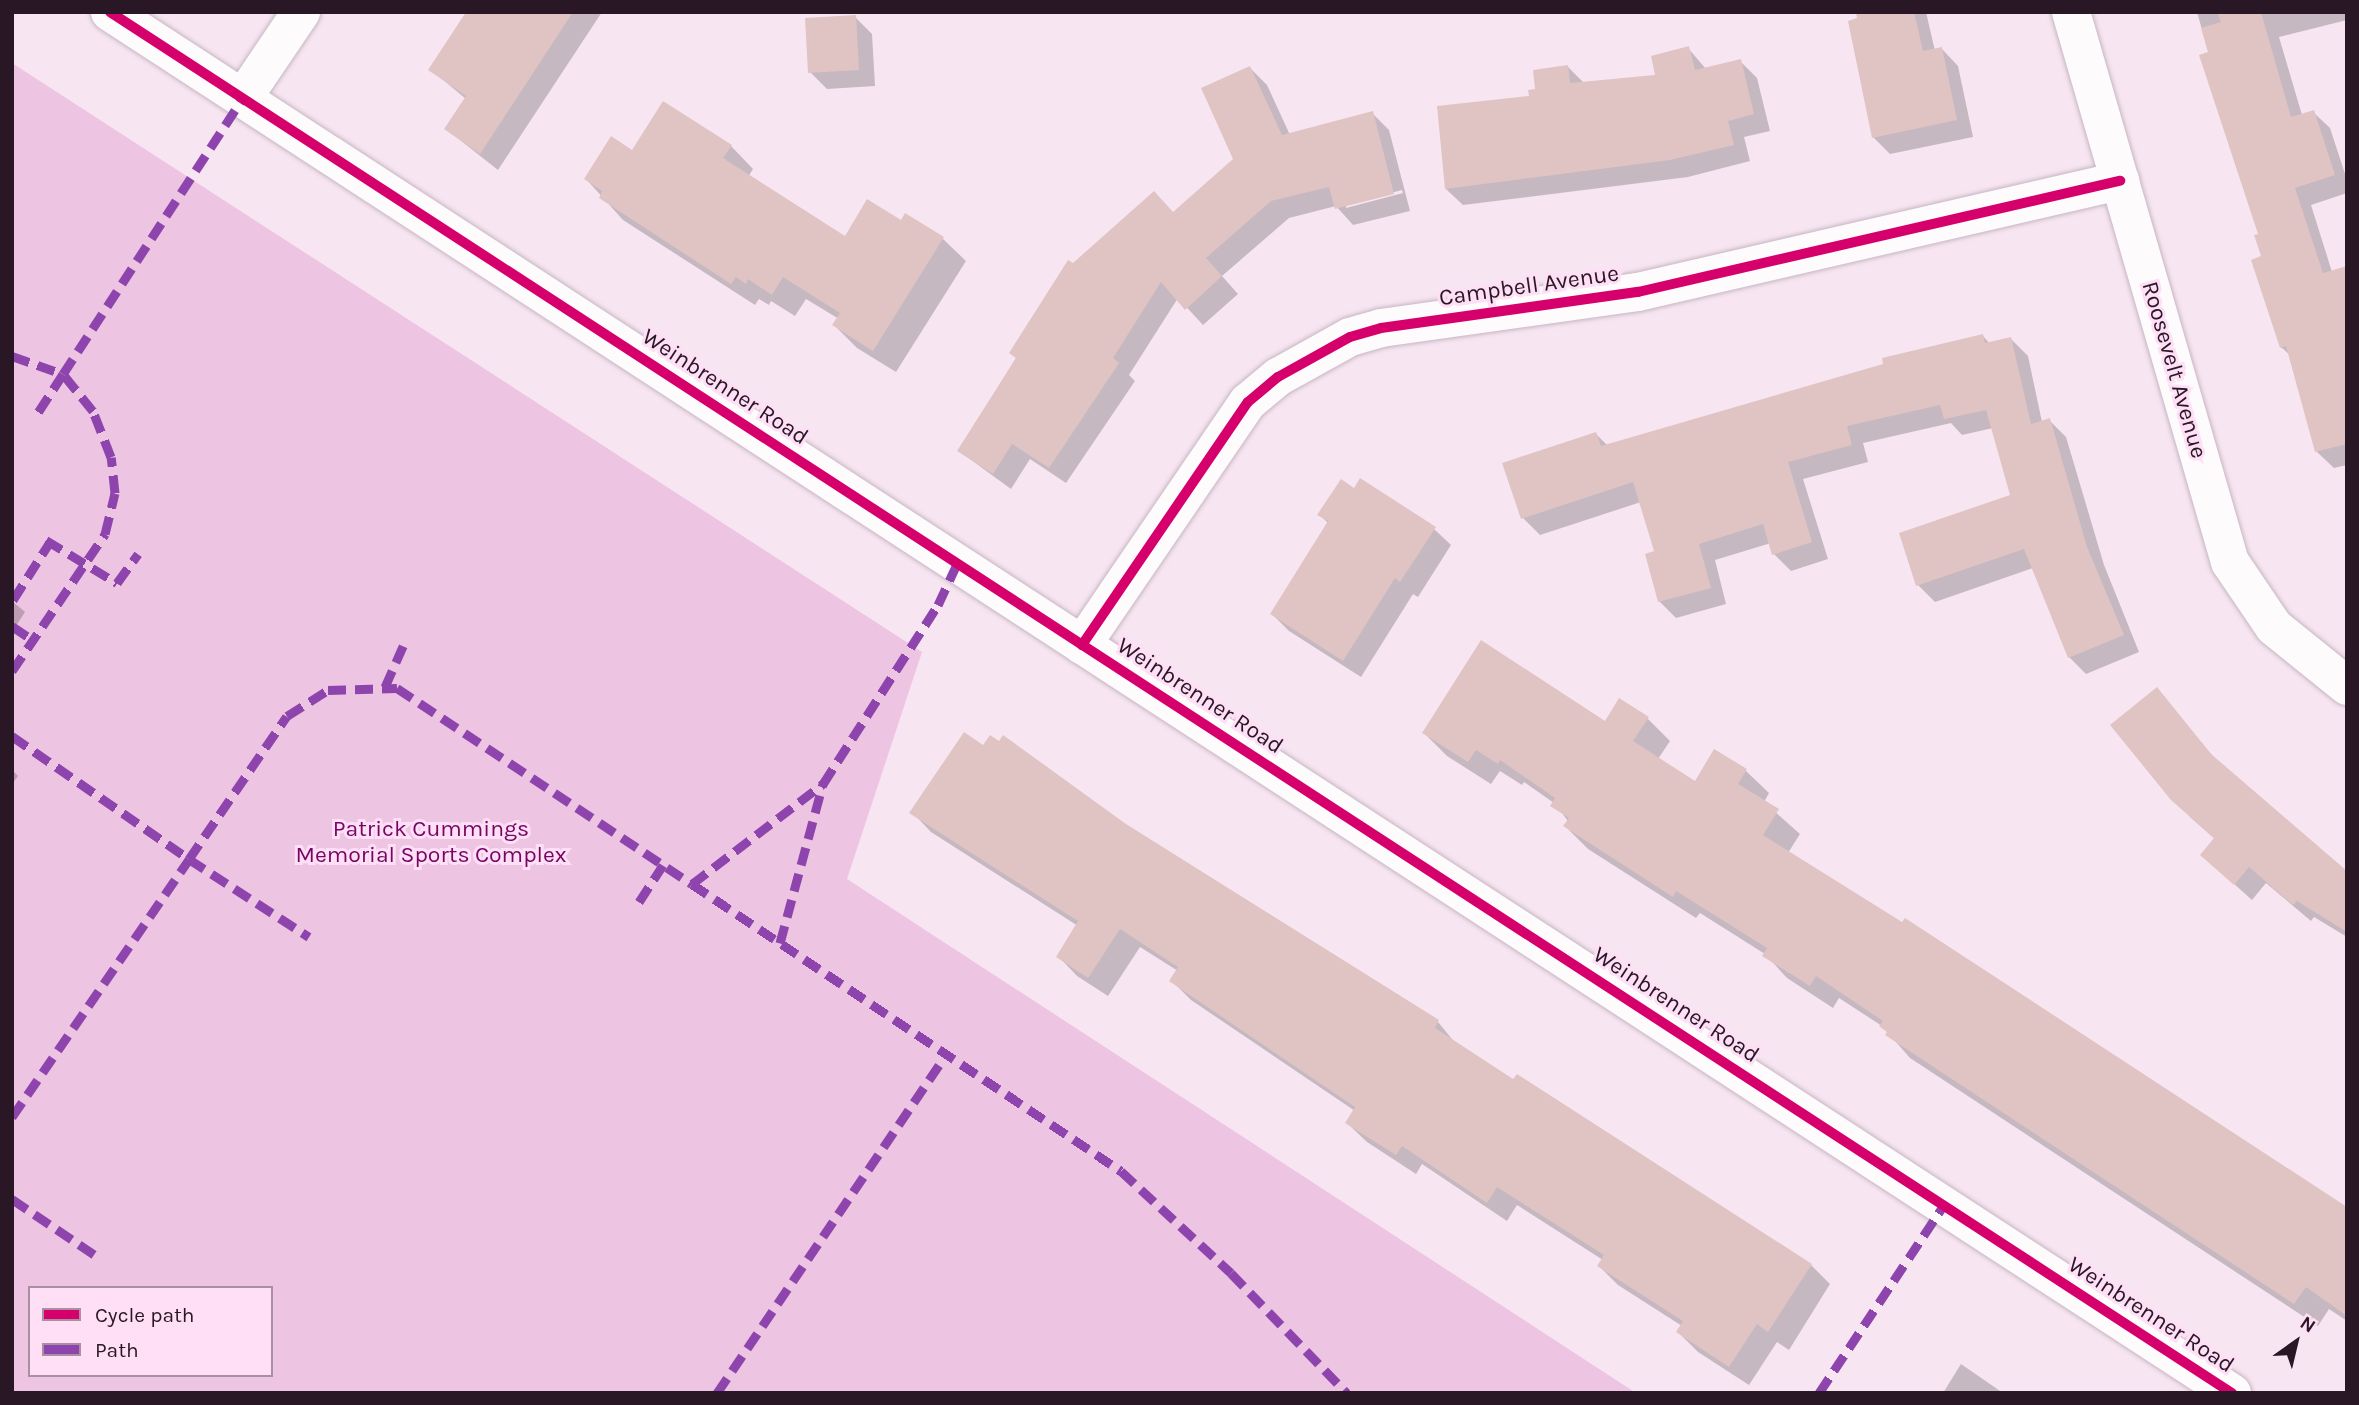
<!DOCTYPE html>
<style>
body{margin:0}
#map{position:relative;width:2359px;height:1405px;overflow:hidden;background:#f7e6f2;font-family:Karla,sans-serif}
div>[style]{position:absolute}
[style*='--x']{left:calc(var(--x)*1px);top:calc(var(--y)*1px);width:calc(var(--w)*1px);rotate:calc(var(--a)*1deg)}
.green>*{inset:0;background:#edc4e2}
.shadow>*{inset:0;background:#0003}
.building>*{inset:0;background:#e0c4c3}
.roads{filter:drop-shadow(0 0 2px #c7b6c2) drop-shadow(0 0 2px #c7b6c2)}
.minor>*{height:38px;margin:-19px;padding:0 19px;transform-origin:19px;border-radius:19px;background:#fefbfd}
.quiet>*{height:9px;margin-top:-4.5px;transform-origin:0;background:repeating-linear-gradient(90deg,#8e44ad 0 18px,transparent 0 27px)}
.cycleway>*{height:10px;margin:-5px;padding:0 5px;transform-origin:5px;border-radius:5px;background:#d6006c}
span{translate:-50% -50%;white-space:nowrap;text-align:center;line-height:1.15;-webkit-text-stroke:6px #fedff5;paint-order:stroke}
.street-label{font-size:23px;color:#291725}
.park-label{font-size:23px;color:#760564}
.frame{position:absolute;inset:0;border:14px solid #291725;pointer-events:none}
.legend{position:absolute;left:28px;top:1286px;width:245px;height:91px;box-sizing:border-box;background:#fedff5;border:2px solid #a98fa2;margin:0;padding:9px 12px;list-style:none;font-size:21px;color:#291725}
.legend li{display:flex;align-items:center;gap:14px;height:35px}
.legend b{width:35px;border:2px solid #a98fa2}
.north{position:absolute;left:2261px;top:1307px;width:70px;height:70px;-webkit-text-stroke:5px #fedff5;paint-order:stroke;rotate:34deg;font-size:19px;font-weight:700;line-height:28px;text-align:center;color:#291725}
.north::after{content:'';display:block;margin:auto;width:24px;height:32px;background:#291725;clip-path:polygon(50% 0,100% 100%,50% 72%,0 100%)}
</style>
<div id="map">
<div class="green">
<div style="clip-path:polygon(evenodd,12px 63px,922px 652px,847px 879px,1636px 1393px,12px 1393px,12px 63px,30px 1288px,271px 1288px,271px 1375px,30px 1375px,30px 1288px)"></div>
</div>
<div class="shadow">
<div style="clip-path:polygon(468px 12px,602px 12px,498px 170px,446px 129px,466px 99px,430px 69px)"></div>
<div style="clip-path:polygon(1858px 12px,1926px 12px,1935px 51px,1942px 49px,1958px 66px,1973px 137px,1890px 154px,1873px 137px)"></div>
<div style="clip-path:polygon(2197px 12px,2347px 12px,2347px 20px,2279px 37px,2302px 115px,2313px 112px,2330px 128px,2347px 180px,2347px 193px,2311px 205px,2332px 272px,2347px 271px,2347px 465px,2334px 468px,2317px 452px,2291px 356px,2281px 347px,2260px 235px)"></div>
<div style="clip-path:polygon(855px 17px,872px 34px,875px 86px,827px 89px,810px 72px)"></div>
<div style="clip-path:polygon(1688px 48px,1706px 69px,1740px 61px,1757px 78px,1770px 131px,1744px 137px,1750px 161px,1688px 177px,1463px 205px,1446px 189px,1537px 91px,1568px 67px,1584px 83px,1657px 76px)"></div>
<div style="clip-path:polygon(evenodd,1250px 68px,1267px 85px,1290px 135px,1372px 113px,1389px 130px,1410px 211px,1353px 225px,1336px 206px,1289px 218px,1222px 276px,1238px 294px,1203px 325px,1178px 298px,1129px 375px,1135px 381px,1066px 483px,1030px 459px,1011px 489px,959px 451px,1073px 265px,1174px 214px,1235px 159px,1250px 68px,1402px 190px,1403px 193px,1346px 208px,1346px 205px,1402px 190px)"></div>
<div style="clip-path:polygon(731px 146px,753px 169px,748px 177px,845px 238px,902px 223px,906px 216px,943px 239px,966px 261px,896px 372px,857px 348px,834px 325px,839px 319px,806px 299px,795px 316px,771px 301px,769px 305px,759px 299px,755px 305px,623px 220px,586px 179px,633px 152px)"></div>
<div style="clip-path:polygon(1983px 336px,1990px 344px,2011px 339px,2028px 356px,2042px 422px,2049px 420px,2066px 437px,2104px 565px,2139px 652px,2086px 674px,2069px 657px,2033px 568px,1935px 602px,1918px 585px,2013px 496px,1993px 428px,1962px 435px,1951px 423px,1863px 443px,1868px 462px,1803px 479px,1828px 559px,1791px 571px,1774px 554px,1771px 543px,1715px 560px,1726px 604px,1676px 618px,1659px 601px,1656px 553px,1641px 502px,1540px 535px,1523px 518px,1596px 434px,1608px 446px)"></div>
<div style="clip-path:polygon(1354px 490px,1434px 529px,1451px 545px,1418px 597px,1413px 594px,1361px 677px,1289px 631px,1272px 614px,1329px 524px,1319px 514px)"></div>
<div style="clip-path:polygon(12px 601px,25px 612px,12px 632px)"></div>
<div style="clip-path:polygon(2157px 689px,2221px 766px,2347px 873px,2347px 937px,2314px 917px,2311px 921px,2266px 883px,2252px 900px,2202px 855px,2215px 839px,2190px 817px)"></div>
<div style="clip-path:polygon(1648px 719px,1670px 741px,1658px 759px,1695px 783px,1715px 751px,1746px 771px,1769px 793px,1764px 802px,1800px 834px,1788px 853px,2347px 1209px,2347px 1321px,2329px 1309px,2318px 1326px,1910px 1058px,1882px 1026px,1839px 998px,1833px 1008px,1787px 978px,1765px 954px,1700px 913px,1696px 918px,1588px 849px,1565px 826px,1568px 821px,1554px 803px,1524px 782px,1522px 785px,1500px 771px,1491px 784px,1447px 756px,1424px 733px)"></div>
<div style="clip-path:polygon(12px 770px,18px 776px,12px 784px)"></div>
<div style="clip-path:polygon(912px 812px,1125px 825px,1438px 1022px,1456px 1044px,1811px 1265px,1830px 1284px,1789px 1350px,1777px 1342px,1749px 1385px,1698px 1352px,1678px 1332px,1682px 1326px,1618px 1285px,1599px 1266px,1603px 1260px,1517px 1205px,1507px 1221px,1422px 1164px,1416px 1174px,1367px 1142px,1347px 1123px,1355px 1111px,1191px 1000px,1171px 980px,1178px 971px,1140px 947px,1108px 996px,1077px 976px,1058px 956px,1078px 926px,931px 832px)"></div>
<div style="clip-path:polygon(1961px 1364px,2003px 1393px,1943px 1393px)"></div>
</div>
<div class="building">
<div style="clip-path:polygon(466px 12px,573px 12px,480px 154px,444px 129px,466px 96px,428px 70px)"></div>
<div style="clip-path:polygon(1856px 12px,1914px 12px,1923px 51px,1942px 47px,1957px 120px,1872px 138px,1848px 21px,1857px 18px)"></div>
<div style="clip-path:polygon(2217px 12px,2261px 12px,2291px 117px,2314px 110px,2335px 175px,2295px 188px,2323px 273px,2347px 266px,2347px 444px,2315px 452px,2286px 346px,2280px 348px,2251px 260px,2261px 256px,2254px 235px,2258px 234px,2199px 55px,2208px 52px,2201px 28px,2221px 22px)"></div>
<div style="clip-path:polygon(856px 15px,859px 70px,808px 73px,805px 18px)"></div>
<div style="clip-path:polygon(1689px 46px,1695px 70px,1741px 59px,1754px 114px,1728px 121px,1734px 145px,1670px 160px,1445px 189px,1437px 106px,1529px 96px,1528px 90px,1535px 89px,1533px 70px,1568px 65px,1570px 83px,1655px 75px,1651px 56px)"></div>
<div style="clip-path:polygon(1250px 66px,1282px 135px,1373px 111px,1394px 194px,1335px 209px,1329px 187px,1271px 201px,1206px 258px,1222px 276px,1185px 310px,1161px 282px,1113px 358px,1119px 363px,1049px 468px,1012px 444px,993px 474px,957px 451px,1016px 358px,1009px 353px,1068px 260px,1073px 263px,1154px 191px,1173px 212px,1233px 159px,1201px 88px)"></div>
<div style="clip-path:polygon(663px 101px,732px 145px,723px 158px,845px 236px,867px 199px,901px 220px,905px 213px,944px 237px,873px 351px,832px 325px,840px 313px,783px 277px,772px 295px,748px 279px,746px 284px,736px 277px,731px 284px,599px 198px,602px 191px,584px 179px,611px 136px,632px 150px)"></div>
<div style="clip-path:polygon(1983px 334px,1985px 343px,2011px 337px,2031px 424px,2050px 418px,2087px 547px,2124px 635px,2068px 658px,2024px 549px,1916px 586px,1899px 533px,2010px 495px,1986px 410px,1944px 419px,1940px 405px,1847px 426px,1852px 445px,1788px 462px,1812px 542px,1772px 555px,1763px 524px,1699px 544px,1711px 588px,1658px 602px,1645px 554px,1654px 551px,1633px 482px,1521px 519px,1502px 463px,1596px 432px,1601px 446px,1883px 364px,1882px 358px)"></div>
<div style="clip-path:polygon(1360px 478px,1436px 527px,1400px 582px,1395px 578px,1343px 661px,1270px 614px,1328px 521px,1317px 515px,1341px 479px,1354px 488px)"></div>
<div style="clip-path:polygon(1481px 640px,1605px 721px,1619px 698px,1649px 717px,1633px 741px,1695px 781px,1714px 749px,1747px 769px,1738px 784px,1779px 809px,1763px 835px,1902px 922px,1905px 918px,2347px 1207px,2347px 1316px,2306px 1287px,2294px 1304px,1885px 1035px,1887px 1032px,1879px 1026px,1883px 1021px,1816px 976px,1810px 986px,1762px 956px,1767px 948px,1676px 891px,1673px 897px,1563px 826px,1569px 818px,1550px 806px,1555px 798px,1500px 760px,1498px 764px,1476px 750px,1468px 762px,1422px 733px)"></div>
<div style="clip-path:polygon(2157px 687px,2211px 754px,2347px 871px,2347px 932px,2297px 901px,2293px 905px,2249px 867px,2234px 885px,2200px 855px,2214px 838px,2171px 800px,2110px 725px)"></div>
<div style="clip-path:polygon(964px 732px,983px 745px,990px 735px,999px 741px,1003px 735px,1126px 824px,1439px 1020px,1435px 1028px,1513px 1079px,1517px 1074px,1812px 1264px,1768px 1332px,1757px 1324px,1729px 1367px,1676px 1332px,1683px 1321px,1597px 1266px,1604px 1255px,1497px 1187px,1487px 1203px,1402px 1146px,1396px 1155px,1345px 1123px,1355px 1107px,1169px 981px,1178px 967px,1120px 929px,1088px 978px,1056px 957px,1078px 921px,909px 813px)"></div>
</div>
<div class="roads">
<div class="minor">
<div style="--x:110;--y:12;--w:2532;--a:33.06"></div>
<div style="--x:2071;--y:12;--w:573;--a:73.88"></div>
<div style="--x:2230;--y:562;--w:78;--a:55.9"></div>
<div style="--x:2274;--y:627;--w:94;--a:38.9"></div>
<div style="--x:243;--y:98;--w:104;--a:-56"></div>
<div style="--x:1082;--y:645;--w:294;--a:-55.7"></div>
<div style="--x:1248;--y:402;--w:39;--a:-40"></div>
<div style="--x:1278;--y:377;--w:82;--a:-29.1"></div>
<div style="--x:1350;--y:337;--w:32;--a:-16"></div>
<div style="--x:1381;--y:328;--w:260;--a:-8"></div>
<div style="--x:1638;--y:292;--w:495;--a:-13"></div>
</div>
</div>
<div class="quiet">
<div style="--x:12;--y:356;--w:54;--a:19.4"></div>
<div style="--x:63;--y:374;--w:48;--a:123"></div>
<div style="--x:46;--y:540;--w:83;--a:31.2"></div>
<div style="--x:117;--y:583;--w:36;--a:-54"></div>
<div style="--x:13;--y:600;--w:69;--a:-57.5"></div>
<div style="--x:12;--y:626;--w:25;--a:34"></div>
<div style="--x:12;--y:671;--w:166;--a:-55.8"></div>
<div style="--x:105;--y:534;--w:42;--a:-76.3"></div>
<div style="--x:115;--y:493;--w:36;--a:-96"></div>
<div style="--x:111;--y:457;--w:49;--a:-111.4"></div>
<div style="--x:93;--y:411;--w:48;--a:-129"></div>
<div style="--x:63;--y:374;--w:330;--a:-56.9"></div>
<div style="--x:385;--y:687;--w:47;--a:-66.2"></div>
<div style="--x:12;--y:736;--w:216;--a:34.8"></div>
<div style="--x:189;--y:859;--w:173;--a:-55.6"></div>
<div style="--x:287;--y:716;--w:49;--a:-32.4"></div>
<div style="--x:328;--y:690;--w:69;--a:-1.7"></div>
<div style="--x:397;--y:688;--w:354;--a:33.6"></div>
<div style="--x:692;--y:884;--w:165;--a:-37.4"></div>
<div style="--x:823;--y:784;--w:213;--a:-57.3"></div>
<div style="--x:938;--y:605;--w:45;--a:-65.1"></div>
<div style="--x:692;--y:884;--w:516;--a:33.78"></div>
<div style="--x:1121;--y:1171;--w:150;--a:42.8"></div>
<div style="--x:1231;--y:1273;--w:167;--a:46"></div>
<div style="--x:639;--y:902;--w:44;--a:-57"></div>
<div style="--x:780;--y:943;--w:165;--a:-74.9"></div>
<div style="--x:12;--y:1117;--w:313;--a:-55.5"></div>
<div style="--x:189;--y:859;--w:143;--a:33"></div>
<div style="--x:12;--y:1199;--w:100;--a:34"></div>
<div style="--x:717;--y:1393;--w:410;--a:-55.9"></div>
<div style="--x:1819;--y:1393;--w:226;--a:-56.4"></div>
</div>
<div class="cycleway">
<div style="--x:110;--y:12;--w:2532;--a:33.06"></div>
<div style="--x:1082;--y:645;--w:294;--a:-55.7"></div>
<div style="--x:1248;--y:402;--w:39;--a:-40"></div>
<div style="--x:1278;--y:377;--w:82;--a:-29.1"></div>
<div style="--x:1350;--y:337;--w:32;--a:-16"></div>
<div style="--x:1381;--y:328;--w:260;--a:-8"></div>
<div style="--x:1638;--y:292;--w:495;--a:-13"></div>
</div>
<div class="street-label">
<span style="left:1529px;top:286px;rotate:-8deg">Campbell Avenue</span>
<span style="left:2174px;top:370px;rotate:74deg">Roosevelt Avenue</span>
<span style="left:725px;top:387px;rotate:33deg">Weinbrenner Road</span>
<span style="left:1200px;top:696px;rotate:33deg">Weinbrenner Road</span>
<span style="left:1676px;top:1005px;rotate:33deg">Weinbrenner Road</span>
<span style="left:2151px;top:1315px;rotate:33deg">Weinbrenner Road</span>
</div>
<div class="park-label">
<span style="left:431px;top:842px">Patrick Cummings<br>Memorial Sports Complex</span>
</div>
<div class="frame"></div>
<ul class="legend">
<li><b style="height:9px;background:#d6006c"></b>Cycle path</li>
<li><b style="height:9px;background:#8e44ad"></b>Path</li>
</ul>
<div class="north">N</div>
</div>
